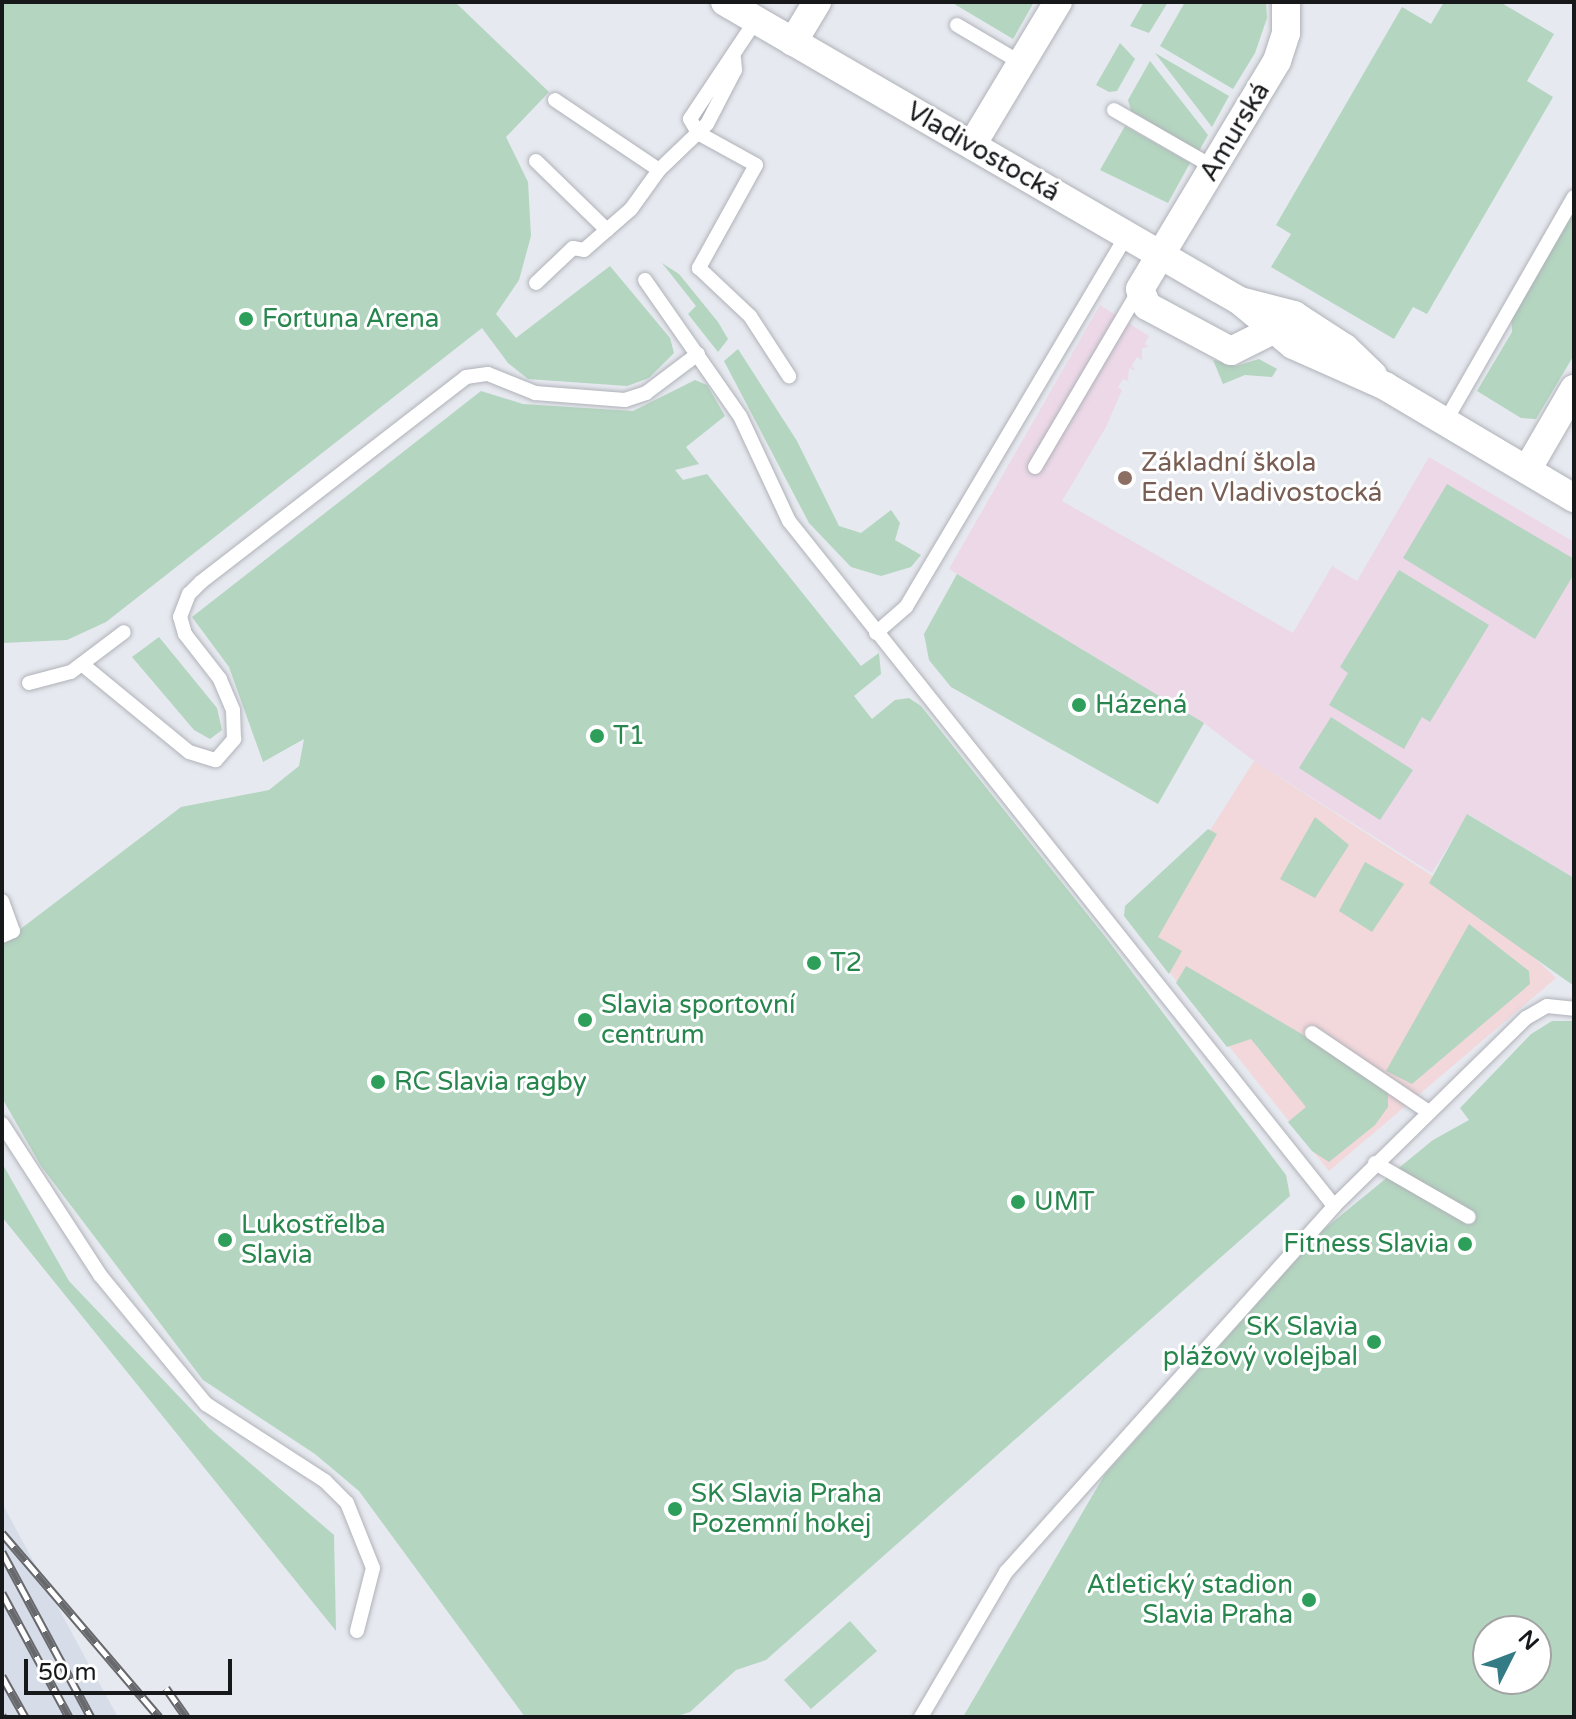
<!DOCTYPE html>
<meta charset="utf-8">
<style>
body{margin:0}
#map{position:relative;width:1576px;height:1719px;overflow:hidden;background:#e6e9ef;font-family:"Varela Round",sans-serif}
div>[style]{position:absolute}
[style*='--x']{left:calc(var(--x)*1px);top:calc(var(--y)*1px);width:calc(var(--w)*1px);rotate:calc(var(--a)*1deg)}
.commercial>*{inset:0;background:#f2d7db}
.built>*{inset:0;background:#d6dce8}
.education>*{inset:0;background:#ecd8e7}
.green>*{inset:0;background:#b4d5c0}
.roads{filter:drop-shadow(0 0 2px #afb2b8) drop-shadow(0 0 2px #afb2b8)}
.service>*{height:14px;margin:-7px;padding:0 7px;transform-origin:7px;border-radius:7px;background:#fff}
.minor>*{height:28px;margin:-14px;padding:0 14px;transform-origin:14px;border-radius:14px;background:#fff}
.rail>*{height:9px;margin-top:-4.5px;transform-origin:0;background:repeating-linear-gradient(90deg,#fff 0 18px,#68696d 0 36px);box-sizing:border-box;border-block:2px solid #68696d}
.dots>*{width:22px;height:22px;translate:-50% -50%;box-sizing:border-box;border:4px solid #fff;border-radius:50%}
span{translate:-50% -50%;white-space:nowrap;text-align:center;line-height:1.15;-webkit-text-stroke:6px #fff;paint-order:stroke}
.street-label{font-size:26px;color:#17181a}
.leisure-label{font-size:26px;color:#27864d}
.left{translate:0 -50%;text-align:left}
.right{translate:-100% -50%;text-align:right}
.education-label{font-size:26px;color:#785e54}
.frame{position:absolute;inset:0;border:4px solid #17181a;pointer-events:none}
.north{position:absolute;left:1472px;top:1615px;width:80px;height:80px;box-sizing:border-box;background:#fff;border:2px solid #a2a3a3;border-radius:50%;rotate:48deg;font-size:22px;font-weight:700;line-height:32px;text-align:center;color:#17181a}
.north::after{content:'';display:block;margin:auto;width:28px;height:36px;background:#347c85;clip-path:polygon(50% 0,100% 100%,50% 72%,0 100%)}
.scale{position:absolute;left:24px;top:1659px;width:208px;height:36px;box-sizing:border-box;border:4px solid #17181a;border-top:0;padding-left:10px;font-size:24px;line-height:28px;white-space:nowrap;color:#17181a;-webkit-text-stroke:6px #fff;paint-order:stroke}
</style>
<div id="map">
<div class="commercial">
<div style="clip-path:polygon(1254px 761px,1479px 906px,1556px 978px,1329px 1171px,1142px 938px)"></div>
</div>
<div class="built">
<div style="clip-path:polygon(2px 1503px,87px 1661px,118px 1717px,2px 1717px)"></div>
</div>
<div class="education">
<div style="clip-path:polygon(1100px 305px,1149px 336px,1145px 344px,1149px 347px,1142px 348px,1142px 360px,1137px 357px,1132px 365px,1135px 371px,1129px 368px,1128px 381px,1123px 379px,1118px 387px,1122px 390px,1106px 427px,1062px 501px,1293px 633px,1332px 566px,1357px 581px,1429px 457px,1574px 542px,1574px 878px,1468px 814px,1432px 873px,1254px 761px,1204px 723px,949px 569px)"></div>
</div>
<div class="green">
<div style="clip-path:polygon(2px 2px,455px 2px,549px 92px,506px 137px,528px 182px,531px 236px,519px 280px,496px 314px,516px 338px,610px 266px,670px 338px,674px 353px,649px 378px,627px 386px,528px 379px,508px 363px,482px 328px,106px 622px,67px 640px,2px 643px)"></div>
<div style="clip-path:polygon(951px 2px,1034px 2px,1013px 39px)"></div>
<div style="clip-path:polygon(1144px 2px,1168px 2px,1149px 33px,1130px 26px)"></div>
<div style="clip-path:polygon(1185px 2px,1266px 2px,1267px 18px,1255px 53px,1233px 89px,1160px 46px)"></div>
<div style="clip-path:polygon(1444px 2px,1500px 2px,1554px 34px,1527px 81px,1553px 97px,1427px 314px,1413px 307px,1394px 339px,1271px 267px,1291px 234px,1276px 225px,1402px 7px,1431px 24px)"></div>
<div style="clip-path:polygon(1120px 43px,1135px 59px,1117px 91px,1109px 92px,1096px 85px)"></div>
<div style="clip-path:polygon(1155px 53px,1229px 96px,1212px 127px)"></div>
<div style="clip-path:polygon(1150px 61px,1208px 135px,1199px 151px,1131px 111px,1128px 100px)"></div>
<div style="clip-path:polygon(1125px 126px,1190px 163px,1168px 203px,1100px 170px)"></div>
<div style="clip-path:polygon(1574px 203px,1574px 355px,1536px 419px,1521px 418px,1477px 391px,1512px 332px,1511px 315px)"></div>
<div style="clip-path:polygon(662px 263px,679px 274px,718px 322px,728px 339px,718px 352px,688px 314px,696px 306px)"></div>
<div style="clip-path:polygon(738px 349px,797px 441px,839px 526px,861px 533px,891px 510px,900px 523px,895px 540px,921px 555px,911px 567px,881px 576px,851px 567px,809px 523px,724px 361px)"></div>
<div style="clip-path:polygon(1259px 359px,1277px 369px,1272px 377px,1245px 375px,1223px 384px,1213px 360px,1236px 366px)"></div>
<div style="clip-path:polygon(695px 380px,707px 385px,725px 416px,686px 447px,699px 464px,675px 470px,683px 480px,707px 474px,861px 666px,879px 653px,881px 674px,854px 696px,872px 719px,895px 700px,909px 698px,921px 706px,1107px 939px,1286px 1175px,1290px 1196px,766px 1660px,736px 1670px,690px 1712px,674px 1717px,525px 1717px,359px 1491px,315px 1454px,203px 1380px,41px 1166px,2px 1098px,2px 943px,181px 807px,269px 790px,299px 766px,304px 739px,263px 762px,229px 667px,192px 617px,481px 391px,523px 404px,633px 411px)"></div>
<div style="clip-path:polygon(1447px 484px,1574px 559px,1574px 574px,1535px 639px,1403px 558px)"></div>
<div style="clip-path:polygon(1399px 570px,1489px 625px,1430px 722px,1422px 717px,1404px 749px,1329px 705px,1348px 673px,1340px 667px)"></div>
<div style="clip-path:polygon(957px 574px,1204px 723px,1158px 804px,951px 687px,929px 660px,924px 634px)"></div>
<div style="clip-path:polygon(159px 637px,217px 708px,222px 730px,210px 739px,194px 730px,132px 657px)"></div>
<div style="clip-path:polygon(1331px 717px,1413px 770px,1380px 820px,1299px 768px)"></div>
<div style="clip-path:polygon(1467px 814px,1574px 878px,1574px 986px,1429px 883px)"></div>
<div style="clip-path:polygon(1315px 817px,1349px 845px,1315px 898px,1280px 879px)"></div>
<div style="clip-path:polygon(1208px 829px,1217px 834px,1158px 937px,1182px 951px,1169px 974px,1124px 916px,1125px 906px)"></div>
<div style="clip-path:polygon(1365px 862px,1404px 884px,1372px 932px,1339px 911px)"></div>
<div style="clip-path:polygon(1469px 924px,1529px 971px,1530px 984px,1412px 1084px,1386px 1071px)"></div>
<div style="clip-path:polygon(1186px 966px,1300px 1033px,1388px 1093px,1388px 1107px,1375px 1125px,1329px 1162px,1312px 1151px,1288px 1122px,1306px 1107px,1251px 1039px,1227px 1047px,1176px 983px)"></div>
<div style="clip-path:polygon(evenodd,1552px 1021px,1574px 1021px,1574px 1717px,963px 1717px,1105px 1474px,1323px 1230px,1433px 1140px,1469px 1120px,1460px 1108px,1531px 1034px,1552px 1021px,1488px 1631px,1536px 1631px,1536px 1679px,1488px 1679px,1488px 1631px)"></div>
<div style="clip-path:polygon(2px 1163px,69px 1281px,209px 1428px,334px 1535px,336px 1631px,2px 1217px)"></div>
<div style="clip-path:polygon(850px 1621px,877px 1651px,811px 1709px,784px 1680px)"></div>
</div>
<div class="roads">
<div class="service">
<div style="--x:756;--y:20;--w:119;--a:123.7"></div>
<div style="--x:690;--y:119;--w:16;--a:60"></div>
<div style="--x:698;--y:133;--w:66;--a:28.9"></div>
<div style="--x:756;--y:165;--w:118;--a:119"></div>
<div style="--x:699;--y:268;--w:70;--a:43.3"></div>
<div style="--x:750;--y:316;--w:72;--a:57"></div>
<div style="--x:957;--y:25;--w:74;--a:30.7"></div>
<div style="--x:555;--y:100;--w:125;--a:33.9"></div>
<div style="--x:659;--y:170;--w:66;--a:-43.8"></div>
<div style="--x:707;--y:124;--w:61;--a:-62.6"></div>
<div style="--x:735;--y:70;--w:12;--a:-95"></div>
<div style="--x:1114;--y:110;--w:114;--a:29.9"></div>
<div style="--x:536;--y:161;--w:99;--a:44.2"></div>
<div style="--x:645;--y:280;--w:166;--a:55.1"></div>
<div style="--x:740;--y:416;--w:116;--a:65"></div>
<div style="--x:789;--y:521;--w:875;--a:51.49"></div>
<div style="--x:536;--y:283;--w:51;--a:-43.4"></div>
<div style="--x:573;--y:248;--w:11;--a:10"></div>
<div style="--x:584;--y:250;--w:62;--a:-41.1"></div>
<div style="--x:631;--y:209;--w:48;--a:-54.3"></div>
<div style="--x:1445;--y:422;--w:259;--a:-60.2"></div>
<div style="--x:1035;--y:467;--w:195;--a:-59.5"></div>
<div style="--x:1134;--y:299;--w:12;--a:-81"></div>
<div style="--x:876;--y:633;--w:40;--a:-41"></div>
<div style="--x:906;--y:607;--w:433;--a:-59.3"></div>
<div style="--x:83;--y:665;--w:137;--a:39.4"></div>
<div style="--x:189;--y:752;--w:28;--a:17"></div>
<div style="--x:216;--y:760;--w:28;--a:-49"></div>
<div style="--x:234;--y:739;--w:29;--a:-92"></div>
<div style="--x:233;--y:710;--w:34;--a:-113"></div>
<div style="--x:220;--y:679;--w:57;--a:-127.9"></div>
<div style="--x:185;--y:634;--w:18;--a:-106"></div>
<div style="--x:180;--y:617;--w:25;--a:-69"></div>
<div style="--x:189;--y:594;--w:17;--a:-45"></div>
<div style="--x:201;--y:582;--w:335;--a:-37.7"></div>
<div style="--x:466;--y:377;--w:22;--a:-8"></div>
<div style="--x:488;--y:374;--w:51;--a:22"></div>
<div style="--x:535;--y:393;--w:90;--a:4.4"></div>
<div style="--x:625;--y:400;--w:22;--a:-18"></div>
<div style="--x:646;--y:393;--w:65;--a:-36.9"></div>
<div style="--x:29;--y:683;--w:43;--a:-14.7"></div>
<div style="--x:71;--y:672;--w:66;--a:-37"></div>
<div style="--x:2;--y:901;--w:32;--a:70"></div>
<div style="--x:13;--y:931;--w:12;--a:156"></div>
<div style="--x:1312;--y:1033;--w:139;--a:34.1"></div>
<div style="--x:2;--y:1124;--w:180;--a:57"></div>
<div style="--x:100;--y:1275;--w:167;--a:50.6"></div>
<div style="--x:206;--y:1404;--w:142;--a:32.9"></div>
<div style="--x:325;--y:1481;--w:31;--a:45"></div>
<div style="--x:347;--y:1503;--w:70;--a:68.2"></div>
<div style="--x:373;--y:1568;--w:65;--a:104.3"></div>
<div style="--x:1375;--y:1163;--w:108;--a:29.9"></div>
<div style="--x:921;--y:1717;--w:168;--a:-59.6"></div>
<div style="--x:1006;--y:1572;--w:491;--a:-48.1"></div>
<div style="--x:1334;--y:1206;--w:269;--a:-44.4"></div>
<div style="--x:1526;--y:1018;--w:24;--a:-30"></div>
<div style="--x:1547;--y:1006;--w:27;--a:6"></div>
</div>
<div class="minor">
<div style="--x:725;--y:2;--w:596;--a:30.14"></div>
<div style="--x:1240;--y:301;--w:69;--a:39.7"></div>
<div style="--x:1293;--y:345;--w:101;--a:24"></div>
<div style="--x:1385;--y:386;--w:220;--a:30.7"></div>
<div style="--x:793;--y:42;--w:47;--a:-59"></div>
<div style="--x:972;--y:145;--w:167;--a:-59"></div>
<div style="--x:1244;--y:302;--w:52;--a:14.6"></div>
<div style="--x:1294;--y:315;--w:61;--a:32.9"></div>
<div style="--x:1345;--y:348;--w:39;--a:44"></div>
<div style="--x:1273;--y:330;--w:47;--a:153.4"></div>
<div style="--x:1231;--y:351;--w:95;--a:-151.8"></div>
<div style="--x:1147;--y:306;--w:18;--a:-112"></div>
<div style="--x:1140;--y:289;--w:266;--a:-59"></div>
<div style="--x:1277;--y:61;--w:29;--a:-72"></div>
<div style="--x:1286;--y:33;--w:31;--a:-90"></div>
<div style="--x:1527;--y:470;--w:94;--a:-59.9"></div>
</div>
</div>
<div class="rail">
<div style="--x:2;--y:1533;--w:242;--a:49.5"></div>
<div style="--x:2;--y:1552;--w:187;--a:61.7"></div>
<div style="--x:2;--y:1593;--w:141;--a:61.6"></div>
<div style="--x:2;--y:1676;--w:47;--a:60.7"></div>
<div style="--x:166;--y:1688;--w:35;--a:55"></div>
<div style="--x:2;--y:1715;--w:2;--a:63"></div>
</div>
<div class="dots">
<div style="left:246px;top:319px;background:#2e9e5b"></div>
<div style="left:1125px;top:478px;background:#8d6e63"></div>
<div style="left:1079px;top:705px;background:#2e9e5b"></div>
<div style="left:597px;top:736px;background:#2e9e5b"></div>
<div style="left:814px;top:963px;background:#2e9e5b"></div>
<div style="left:585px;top:1020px;background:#2e9e5b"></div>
<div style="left:378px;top:1082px;background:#2e9e5b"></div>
<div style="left:1018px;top:1202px;background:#2e9e5b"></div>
<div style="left:225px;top:1240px;background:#2e9e5b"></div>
<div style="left:1465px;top:1244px;background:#2e9e5b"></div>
<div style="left:1374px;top:1342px;background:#2e9e5b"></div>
<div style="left:675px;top:1509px;background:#2e9e5b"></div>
<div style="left:1309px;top:1600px;background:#2e9e5b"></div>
</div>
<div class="street-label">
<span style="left:1235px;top:132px;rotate:-59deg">Amurská</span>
<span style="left:983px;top:152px;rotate:30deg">Vladivostocká</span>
</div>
<div class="leisure-label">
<span class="left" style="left:262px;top:319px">Fortuna Arena</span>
<span class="left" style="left:1095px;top:705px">Házená</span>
<span class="left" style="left:613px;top:736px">T1</span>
<span class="left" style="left:830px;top:963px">T2</span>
<span class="left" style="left:601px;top:1020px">Slavia sportovní<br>centrum</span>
<span class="left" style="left:394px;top:1082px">RC Slavia ragby</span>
<span class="left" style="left:1034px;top:1202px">UMT</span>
<span class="left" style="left:241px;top:1240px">Lukostřelba<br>Slavia</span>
<span class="right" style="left:1449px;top:1244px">Fitness Slavia</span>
<span class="right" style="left:1358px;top:1342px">SK Slavia<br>plážový volejbal</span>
<span class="left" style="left:691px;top:1509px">SK Slavia Praha<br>Pozemní hokej</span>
<span class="right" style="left:1293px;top:1600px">Atletický stadion<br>Slavia Praha</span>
</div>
<div class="education-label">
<span class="left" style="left:1141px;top:478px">Základní škola<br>Eden Vladivostocká</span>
</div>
<div class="frame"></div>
<div class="north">N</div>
<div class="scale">50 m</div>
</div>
